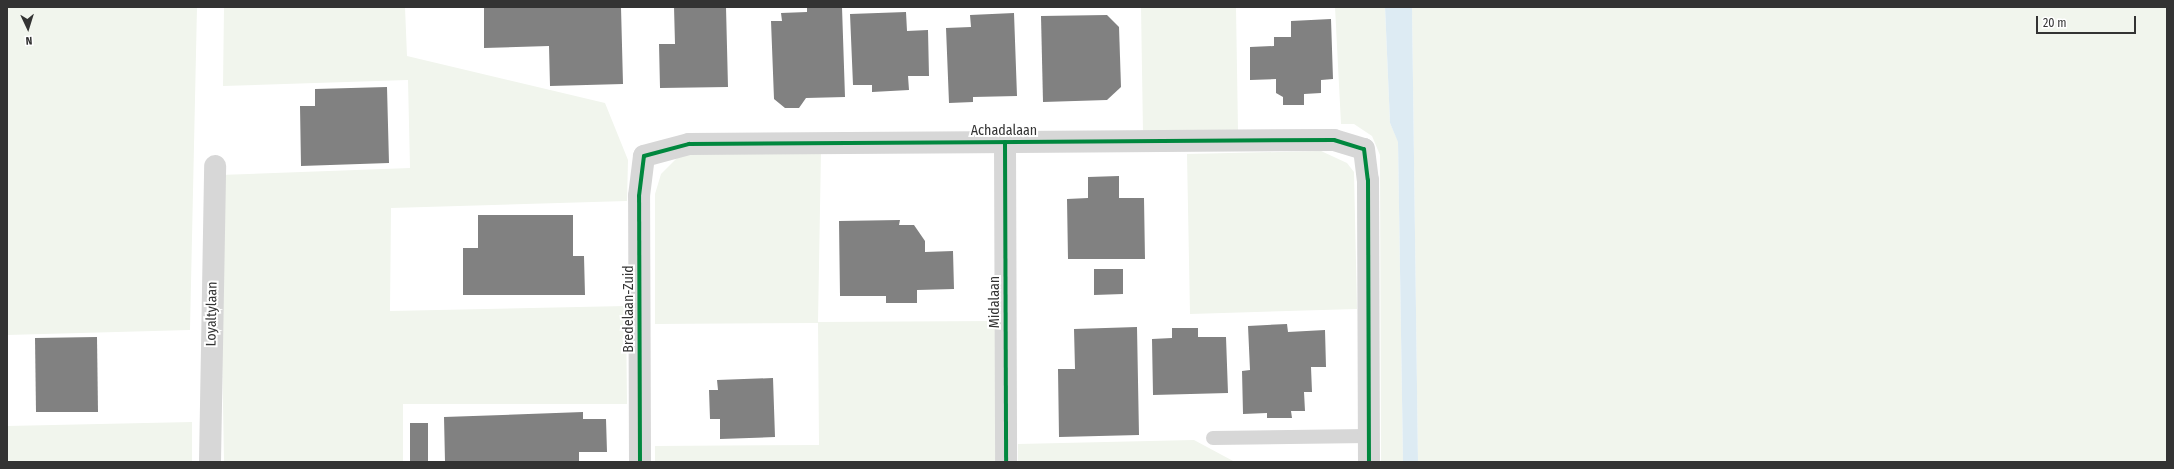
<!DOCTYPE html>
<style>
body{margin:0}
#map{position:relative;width:2174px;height:469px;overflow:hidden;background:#fff;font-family:"Fira Sans Condensed",sans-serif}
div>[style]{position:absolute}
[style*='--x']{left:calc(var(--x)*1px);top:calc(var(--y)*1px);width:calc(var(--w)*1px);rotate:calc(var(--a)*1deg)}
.green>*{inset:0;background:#f1f5ed}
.water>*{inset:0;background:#ddebf3}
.building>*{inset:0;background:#818181}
.service>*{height:14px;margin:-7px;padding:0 7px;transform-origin:7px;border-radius:7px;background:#d7d7d7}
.minor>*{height:22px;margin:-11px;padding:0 11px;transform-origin:11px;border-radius:11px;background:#d7d7d7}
.cycleway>*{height:4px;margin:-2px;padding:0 2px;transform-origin:2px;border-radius:2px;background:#00873e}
span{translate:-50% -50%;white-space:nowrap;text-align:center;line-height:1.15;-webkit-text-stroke:4px #fff;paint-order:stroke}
.street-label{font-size:14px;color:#333}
.frame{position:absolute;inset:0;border:8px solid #333;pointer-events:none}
.north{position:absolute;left:8px;top:8px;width:40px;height:40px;-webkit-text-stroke:3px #fff;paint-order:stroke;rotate:176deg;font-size:11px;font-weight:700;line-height:16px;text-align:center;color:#333}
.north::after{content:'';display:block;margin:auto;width:14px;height:18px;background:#333;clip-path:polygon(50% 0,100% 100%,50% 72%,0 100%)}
.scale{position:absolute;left:2036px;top:16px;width:100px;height:18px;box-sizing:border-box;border:2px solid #333;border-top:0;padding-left:5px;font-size:12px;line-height:14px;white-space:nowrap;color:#333;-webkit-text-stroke:3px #fff;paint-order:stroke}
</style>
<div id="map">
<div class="green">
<div style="clip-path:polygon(7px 7px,197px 7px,190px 330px,7px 335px)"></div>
<div style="clip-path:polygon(224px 7px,405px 7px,407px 56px,605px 103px,628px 160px,627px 201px,391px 208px,390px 311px,626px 306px,627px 404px,403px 404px,403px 462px,224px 462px,219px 175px,410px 168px,408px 80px,223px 86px)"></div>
<div style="clip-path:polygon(1141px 7px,1236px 7px,1238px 131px,1143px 133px)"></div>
<div style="clip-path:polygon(1335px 7px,1385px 7px,1390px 123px,1398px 141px,1403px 462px,1381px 462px,1380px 155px,1372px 136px,1354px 124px,1341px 124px)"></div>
<div style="clip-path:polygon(1412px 7px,2167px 7px,2167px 462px,1418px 462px)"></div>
<div style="clip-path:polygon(1321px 151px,1347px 163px,1354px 172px,1357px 309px,1190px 314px,1187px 154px)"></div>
<div style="clip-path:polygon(821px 152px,818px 322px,995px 321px,996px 462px,655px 462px,655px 446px,819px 445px,818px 323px,655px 324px,655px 194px,661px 174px,677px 158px,695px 153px)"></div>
<div style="clip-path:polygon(192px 422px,192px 462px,7px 462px,7px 426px)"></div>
<div style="clip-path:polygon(1194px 440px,1235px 462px,1018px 462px,1018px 444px)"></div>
</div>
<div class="water">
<div style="clip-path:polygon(1385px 7px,1412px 7px,1418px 462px,1403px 462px,1398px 142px,1390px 123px)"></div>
</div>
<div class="building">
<div style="clip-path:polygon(484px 7px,621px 7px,623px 84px,550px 86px,549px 46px,484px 48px)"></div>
<div style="clip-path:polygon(674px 7px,726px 7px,728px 87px,660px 88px,659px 44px,675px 44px)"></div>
<div style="clip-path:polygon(807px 7px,842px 7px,845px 97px,806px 98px,799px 108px,785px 108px,774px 99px,771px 21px,782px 21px,781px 13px,807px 12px)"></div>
<div style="clip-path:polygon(906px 12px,907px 31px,928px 30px,929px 76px,908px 76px,909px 90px,872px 92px,872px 85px,853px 85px,850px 14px)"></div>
<div style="clip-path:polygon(1014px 13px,1017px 96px,973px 97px,973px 102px,949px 103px,946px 28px,971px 27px,970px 15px)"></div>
<div style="clip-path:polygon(1107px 15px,1119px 27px,1121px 87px,1107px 100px,1043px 102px,1041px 16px)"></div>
<div style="clip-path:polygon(1331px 19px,1333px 79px,1321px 80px,1321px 93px,1304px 94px,1304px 105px,1283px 105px,1283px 97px,1276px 93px,1276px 79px,1250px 80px,1250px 47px,1274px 46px,1274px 37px,1291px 37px,1291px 21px)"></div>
<div style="clip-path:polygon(387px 87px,389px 163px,301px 166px,300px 106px,315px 106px,315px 89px)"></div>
<div style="clip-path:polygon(1119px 176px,1119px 198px,1144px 198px,1145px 259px,1068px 259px,1067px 199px,1088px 198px,1088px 177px)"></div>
<div style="clip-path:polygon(478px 215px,573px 215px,573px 256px,584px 256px,585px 295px,463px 295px,463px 248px,478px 248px)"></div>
<div style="clip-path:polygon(900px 220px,899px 225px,914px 225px,925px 241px,925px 252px,953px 251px,954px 289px,917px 290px,917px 303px,886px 303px,886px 296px,840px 296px,839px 221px)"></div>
<div style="clip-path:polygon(1094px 269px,1123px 269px,1123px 294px,1094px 295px)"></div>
<div style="clip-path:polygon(1287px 324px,1288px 332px,1325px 330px,1326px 367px,1311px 367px,1312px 392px,1304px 392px,1305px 411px,1291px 411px,1292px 418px,1267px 418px,1267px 413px,1243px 414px,1242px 371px,1250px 370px,1248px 326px)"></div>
<div style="clip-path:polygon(1137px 327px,1139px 435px,1059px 437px,1058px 369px,1075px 369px,1074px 329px)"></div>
<div style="clip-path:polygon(1172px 328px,1198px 328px,1198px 337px,1226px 337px,1228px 393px,1153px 395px,1152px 339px,1172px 338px)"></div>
<div style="clip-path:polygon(97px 337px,98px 412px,36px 412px,35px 338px)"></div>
<div style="clip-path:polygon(773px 378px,775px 437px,720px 439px,720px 419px,710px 419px,709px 390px,718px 390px,717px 380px)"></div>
<div style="clip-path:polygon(583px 412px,583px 419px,606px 419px,607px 452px,579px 452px,579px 462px,445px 462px,444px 417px)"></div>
<div style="clip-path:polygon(410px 423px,428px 423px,428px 462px,410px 462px)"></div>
</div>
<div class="service">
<div style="--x:1213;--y:438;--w:156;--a:-0.7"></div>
</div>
<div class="minor">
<div style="--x:1005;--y:142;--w:320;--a:89.8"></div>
<div style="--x:210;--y:462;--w:296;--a:-89"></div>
<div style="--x:640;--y:462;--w:266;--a:-90.2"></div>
<div style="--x:639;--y:196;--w:40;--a:-82.9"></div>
<div style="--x:644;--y:156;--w:47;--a:-14.9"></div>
<div style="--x:689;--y:144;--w:645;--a:-0.36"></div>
<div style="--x:1334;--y:140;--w:31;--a:17"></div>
<div style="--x:1364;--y:149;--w:31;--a:83"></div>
<div style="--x:1368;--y:180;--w:282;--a:89.8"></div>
</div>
<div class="cycleway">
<div style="--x:1005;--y:142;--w:320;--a:89.8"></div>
<div style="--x:640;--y:462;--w:266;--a:-90.2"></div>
<div style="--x:639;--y:196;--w:40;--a:-82.9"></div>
<div style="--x:644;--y:156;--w:47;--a:-14.9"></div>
<div style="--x:689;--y:144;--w:645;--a:-0.36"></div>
<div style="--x:1334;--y:140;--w:31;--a:17"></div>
<div style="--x:1364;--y:149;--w:31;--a:83"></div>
<div style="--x:1368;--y:180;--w:282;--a:89.8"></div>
</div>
<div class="street-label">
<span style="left:1004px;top:131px">Achadalaan</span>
<span style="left:995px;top:302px;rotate:-90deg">Midalaan</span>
<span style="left:629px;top:309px;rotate:-90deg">Bredelaan-Zuid</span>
<span style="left:212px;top:314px;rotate:-89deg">Loyaltylaan</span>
</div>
<div class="frame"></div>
<div class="north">N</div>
<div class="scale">20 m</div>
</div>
